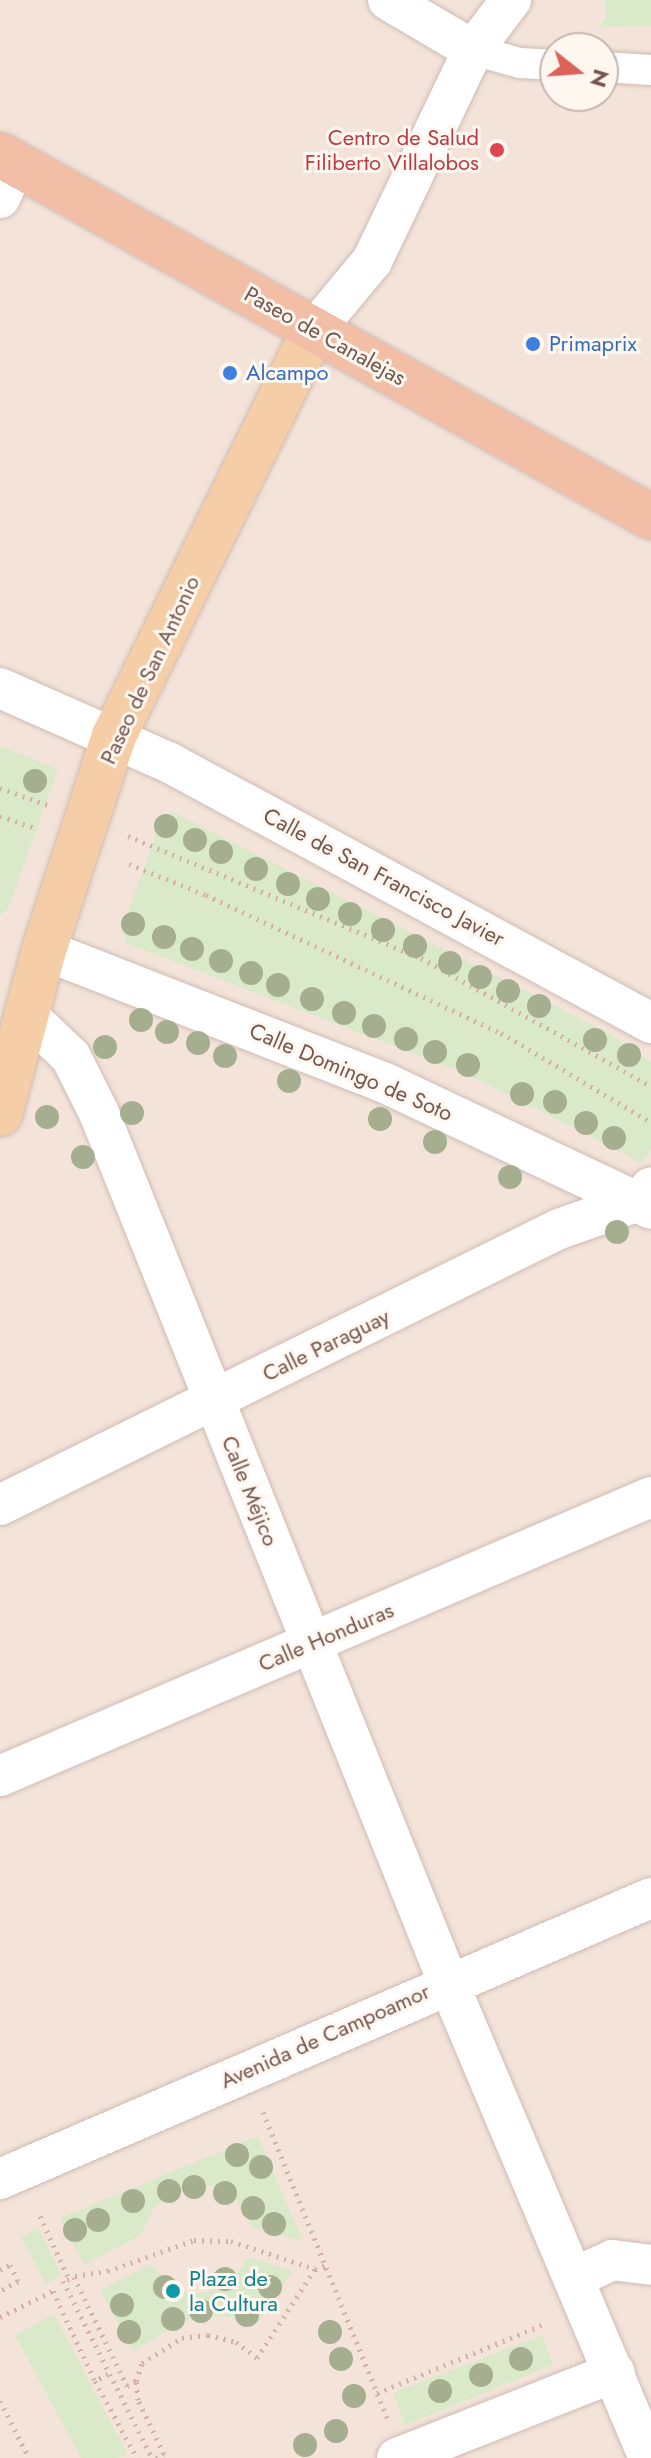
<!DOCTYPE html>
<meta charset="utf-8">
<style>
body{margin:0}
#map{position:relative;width:651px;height:2458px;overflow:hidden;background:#fbf2ea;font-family:Jost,sans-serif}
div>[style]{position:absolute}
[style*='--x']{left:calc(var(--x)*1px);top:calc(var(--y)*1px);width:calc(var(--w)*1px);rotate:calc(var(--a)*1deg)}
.residential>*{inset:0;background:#f3e3d9}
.green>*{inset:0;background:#dae9c9}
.path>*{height:5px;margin-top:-2.5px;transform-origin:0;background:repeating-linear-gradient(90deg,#d4b1a6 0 2px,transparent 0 8px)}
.roads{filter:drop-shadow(0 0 2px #cfbbb2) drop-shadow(0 0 2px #cfbbb2)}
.pedestrian>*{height:30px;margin:-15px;padding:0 15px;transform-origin:15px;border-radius:15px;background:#fff}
.minor>*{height:40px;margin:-20px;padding:0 20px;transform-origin:20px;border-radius:20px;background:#fff}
.primary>*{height:44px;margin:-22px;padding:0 22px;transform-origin:22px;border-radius:22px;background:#f5cda7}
.trunk>*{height:44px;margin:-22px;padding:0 22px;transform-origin:22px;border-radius:22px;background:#f3bea6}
.trees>*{width:24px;height:24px;margin:-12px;border-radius:50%;background:#a5af90}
.dots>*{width:22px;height:22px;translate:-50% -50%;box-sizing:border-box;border:4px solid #fef7f0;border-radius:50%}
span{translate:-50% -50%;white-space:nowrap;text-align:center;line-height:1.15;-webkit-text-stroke:6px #fef7f0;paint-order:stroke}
.health-label{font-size:22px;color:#be3a42}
.right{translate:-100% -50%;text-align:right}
.street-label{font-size:22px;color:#75574e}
.shop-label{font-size:22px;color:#366cbe}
.left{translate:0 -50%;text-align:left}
.culture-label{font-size:22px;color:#0d838f}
.north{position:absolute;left:539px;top:32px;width:80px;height:80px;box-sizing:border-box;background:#fef7f0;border:2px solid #c7b7af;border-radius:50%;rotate:107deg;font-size:22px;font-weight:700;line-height:32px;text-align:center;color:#75574e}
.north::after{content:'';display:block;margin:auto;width:28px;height:36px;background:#dc6358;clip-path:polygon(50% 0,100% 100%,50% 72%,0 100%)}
</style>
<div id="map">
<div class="residential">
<div style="clip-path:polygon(evenodd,0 0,651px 0,651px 2458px,0 2458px,0 0,555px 48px,603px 48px,603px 96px,555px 96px,555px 48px)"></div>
</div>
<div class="green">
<div style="clip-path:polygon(604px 0,651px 0,651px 26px,600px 27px,606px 18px)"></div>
<div style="clip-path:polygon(0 746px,58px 769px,8px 909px,0 915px)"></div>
<div style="clip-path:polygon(173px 812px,607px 1032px,651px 1062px,651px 1149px,642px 1163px,467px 1074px,126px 943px,122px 928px,163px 816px)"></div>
<div style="clip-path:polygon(258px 2136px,303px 2241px,252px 2227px,231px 2190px,204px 2184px,165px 2199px,153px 2209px,141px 2235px,84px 2265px,60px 2218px)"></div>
<div style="clip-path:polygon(39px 2228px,61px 2275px,46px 2284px,21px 2237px)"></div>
<div style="clip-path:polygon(248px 2257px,292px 2271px,258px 2323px,225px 2316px,190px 2318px,133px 2351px,100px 2290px,150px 2264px,177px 2290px,205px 2293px,234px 2279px)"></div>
<div style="clip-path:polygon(54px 2314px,127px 2453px,118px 2458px,81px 2458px,15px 2335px)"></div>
<div style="clip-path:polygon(542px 2335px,553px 2365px,405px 2425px,393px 2393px)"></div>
</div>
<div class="path">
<div style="--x:0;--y:788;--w:51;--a:19.5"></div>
<div style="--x:0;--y:816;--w:39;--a:19"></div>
<div style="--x:128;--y:836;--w:317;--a:22.6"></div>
<div style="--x:421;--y:958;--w:263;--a:29.1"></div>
<div style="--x:129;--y:864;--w:83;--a:21.9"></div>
<div style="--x:206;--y:895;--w:326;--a:25.1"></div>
<div style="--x:501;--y:1033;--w:174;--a:30.7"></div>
<div style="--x:263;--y:2112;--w:330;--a:67.9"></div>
<div style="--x:40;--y:2216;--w:69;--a:65.3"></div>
<div style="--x:69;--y:2279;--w:6;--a:162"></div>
<div style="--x:63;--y:2281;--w:198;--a:63.3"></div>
<div style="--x:0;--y:2270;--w:11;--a:-27"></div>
<div style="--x:10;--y:2265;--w:18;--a:63"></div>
<div style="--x:18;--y:2281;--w:21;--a:151"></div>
<div style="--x:75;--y:2276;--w:33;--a:-9"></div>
<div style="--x:108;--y:2271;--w:91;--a:-19.8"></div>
<div style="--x:194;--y:2240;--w:37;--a:2"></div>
<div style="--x:231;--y:2241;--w:89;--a:18.4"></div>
<div style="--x:74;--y:2277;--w:121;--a:64.1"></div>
<div style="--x:127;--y:2386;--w:10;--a:-29"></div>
<div style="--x:0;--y:2317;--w:59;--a:-26.1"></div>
<div style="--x:53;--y:2291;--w:99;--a:65"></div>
<div style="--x:108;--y:2374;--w:15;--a:152"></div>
<div style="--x:95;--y:2381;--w:88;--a:61.4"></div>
<div style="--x:377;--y:2393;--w:184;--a:-22.4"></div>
<div style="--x:0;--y:2401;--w:64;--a:63"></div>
<div style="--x:156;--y:2458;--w:9;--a:-27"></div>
<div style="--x:164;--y:2454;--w:60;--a:-115.7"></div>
<div style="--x:138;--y:2400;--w:19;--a:-96"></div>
<div style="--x:136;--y:2381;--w:19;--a:-72"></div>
<div style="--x:142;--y:2363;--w:47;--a:-32"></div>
<div style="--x:182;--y:2338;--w:26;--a:-7"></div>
<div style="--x:208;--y:2335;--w:29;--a:14"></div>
<div style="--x:236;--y:2342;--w:26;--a:37"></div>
<div style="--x:257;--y:2358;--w:106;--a:-56.9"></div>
<div style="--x:315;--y:2269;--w:13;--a:-18"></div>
</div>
<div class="roads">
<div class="pedestrian">
<div style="--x:473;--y:50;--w:49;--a:15.5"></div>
<div style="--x:520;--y:63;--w:35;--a:3"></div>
<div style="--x:603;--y:67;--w:48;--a:3.6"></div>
</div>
<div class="minor">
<div style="--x:388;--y:0;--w:99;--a:30.5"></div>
<div style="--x:0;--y:198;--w:38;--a:-65"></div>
<div style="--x:312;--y:333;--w:94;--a:-50.2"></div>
<div style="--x:372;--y:261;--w:234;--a:-64.4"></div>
<div style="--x:473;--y:50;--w:63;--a:-52.8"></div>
<div style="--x:0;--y:688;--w:186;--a:23.8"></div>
<div style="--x:170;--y:763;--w:547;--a:28.39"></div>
<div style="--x:44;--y:950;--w:366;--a:21.3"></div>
<div style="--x:385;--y:1083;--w:294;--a:25.3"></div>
<div style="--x:28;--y:1016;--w:59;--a:43.6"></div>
<div style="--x:71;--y:1057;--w:63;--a:63.4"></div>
<div style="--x:99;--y:1113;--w:936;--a:68.12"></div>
<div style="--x:448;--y:1982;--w:517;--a:67.11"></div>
<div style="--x:0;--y:1505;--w:623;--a:-26.28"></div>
<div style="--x:559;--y:1229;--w:85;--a:-19.3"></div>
<div style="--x:639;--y:1201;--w:18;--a:-49"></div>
<div style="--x:0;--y:1776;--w:708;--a:-23.2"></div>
<div style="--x:0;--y:2179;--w:709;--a:-23.35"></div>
<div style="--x:576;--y:2277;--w:40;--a:-25"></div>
<div style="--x:612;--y:2260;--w:39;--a:7"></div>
<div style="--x:397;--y:2458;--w:234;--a:-21.5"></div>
</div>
<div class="primary">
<div style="--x:0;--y:1114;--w:170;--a:-75"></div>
<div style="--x:44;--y:950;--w:225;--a:-71.9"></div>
<div style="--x:114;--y:736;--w:449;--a:-63.8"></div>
</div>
<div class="trunk">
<div style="--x:0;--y:155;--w:745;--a:29.08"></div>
</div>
</div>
<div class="trees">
<div style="left:35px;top:781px"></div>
<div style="left:166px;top:826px"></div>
<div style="left:195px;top:840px"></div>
<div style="left:221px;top:852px"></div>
<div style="left:256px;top:869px"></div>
<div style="left:288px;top:884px"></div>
<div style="left:318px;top:899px"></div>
<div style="left:350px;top:914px"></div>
<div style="left:133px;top:924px"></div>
<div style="left:383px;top:930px"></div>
<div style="left:164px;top:937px"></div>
<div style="left:415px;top:946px"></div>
<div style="left:192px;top:949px"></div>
<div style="left:221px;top:961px"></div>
<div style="left:450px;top:963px"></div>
<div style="left:251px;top:973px"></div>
<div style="left:480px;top:977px"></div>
<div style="left:278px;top:985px"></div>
<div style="left:508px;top:991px"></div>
<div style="left:312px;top:999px"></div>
<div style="left:539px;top:1006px"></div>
<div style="left:344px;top:1013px"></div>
<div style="left:141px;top:1020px"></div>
<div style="left:374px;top:1026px"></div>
<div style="left:167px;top:1032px"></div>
<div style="left:406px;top:1039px"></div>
<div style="left:595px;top:1040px"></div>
<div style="left:198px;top:1043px"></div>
<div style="left:105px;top:1047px"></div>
<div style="left:435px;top:1052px"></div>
<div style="left:629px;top:1055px"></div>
<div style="left:225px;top:1056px"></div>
<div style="left:468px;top:1065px"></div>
<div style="left:289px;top:1081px"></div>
<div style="left:522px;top:1094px"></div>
<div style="left:555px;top:1102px"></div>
<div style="left:132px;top:1113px"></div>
<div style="left:47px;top:1117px"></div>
<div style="left:380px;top:1119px"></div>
<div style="left:586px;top:1123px"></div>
<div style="left:614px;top:1138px"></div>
<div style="left:435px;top:1142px"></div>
<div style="left:83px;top:1157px"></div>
<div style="left:510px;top:1177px"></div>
<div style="left:617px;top:1232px"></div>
<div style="left:237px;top:2155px"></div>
<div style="left:261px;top:2167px"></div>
<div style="left:194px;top:2187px"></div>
<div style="left:169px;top:2191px"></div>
<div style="left:225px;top:2193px"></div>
<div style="left:133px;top:2201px"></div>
<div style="left:253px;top:2208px"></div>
<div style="left:98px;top:2220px"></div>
<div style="left:274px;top:2224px"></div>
<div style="left:75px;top:2230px"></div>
<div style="left:225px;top:2279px"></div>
<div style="left:165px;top:2287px"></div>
<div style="left:270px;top:2287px"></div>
<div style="left:122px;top:2305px"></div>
<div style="left:201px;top:2311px"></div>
<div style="left:247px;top:2315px"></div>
<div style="left:173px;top:2319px"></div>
<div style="left:129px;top:2332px"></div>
<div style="left:330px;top:2332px"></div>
<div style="left:341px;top:2359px"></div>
<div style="left:521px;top:2359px"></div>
<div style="left:481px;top:2375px"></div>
<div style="left:440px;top:2391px"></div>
<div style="left:354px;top:2396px"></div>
<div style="left:336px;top:2431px"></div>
<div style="left:305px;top:2445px"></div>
</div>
<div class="dots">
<div style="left:497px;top:150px;background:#e0444e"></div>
<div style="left:533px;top:344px;background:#3f7fe0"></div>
<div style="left:230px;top:373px;background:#3f7fe0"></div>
<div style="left:173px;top:2291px;background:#0f9aa8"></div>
</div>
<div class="health-label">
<span class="right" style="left:479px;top:150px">Centro de Salud<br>Filiberto Villalobos</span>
</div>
<div class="street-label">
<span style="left:325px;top:336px;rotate:29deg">Paseo de Canalejas</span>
<span style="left:150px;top:670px;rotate:-65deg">Paseo de San Antonio</span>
<span style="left:384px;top:877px;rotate:28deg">Calle de San Francisco Javier</span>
<span style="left:351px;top:1072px;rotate:23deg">Calle Domingo de Soto</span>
<span style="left:326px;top:1345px;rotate:-26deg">Calle Paraguay</span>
<span style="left:250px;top:1491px;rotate:68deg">Calle Méjico</span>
<span style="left:326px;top:1637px;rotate:-23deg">Calle Honduras</span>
<span style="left:325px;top:2036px;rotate:-24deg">Avenida de Campoamor</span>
</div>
<div class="shop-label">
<span class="left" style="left:549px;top:344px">Primaprix</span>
<span class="left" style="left:246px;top:373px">Alcampo</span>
</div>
<div class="culture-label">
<span class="left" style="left:189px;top:2291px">Plaza de<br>la Cultura</span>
</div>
<div class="north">N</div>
</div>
